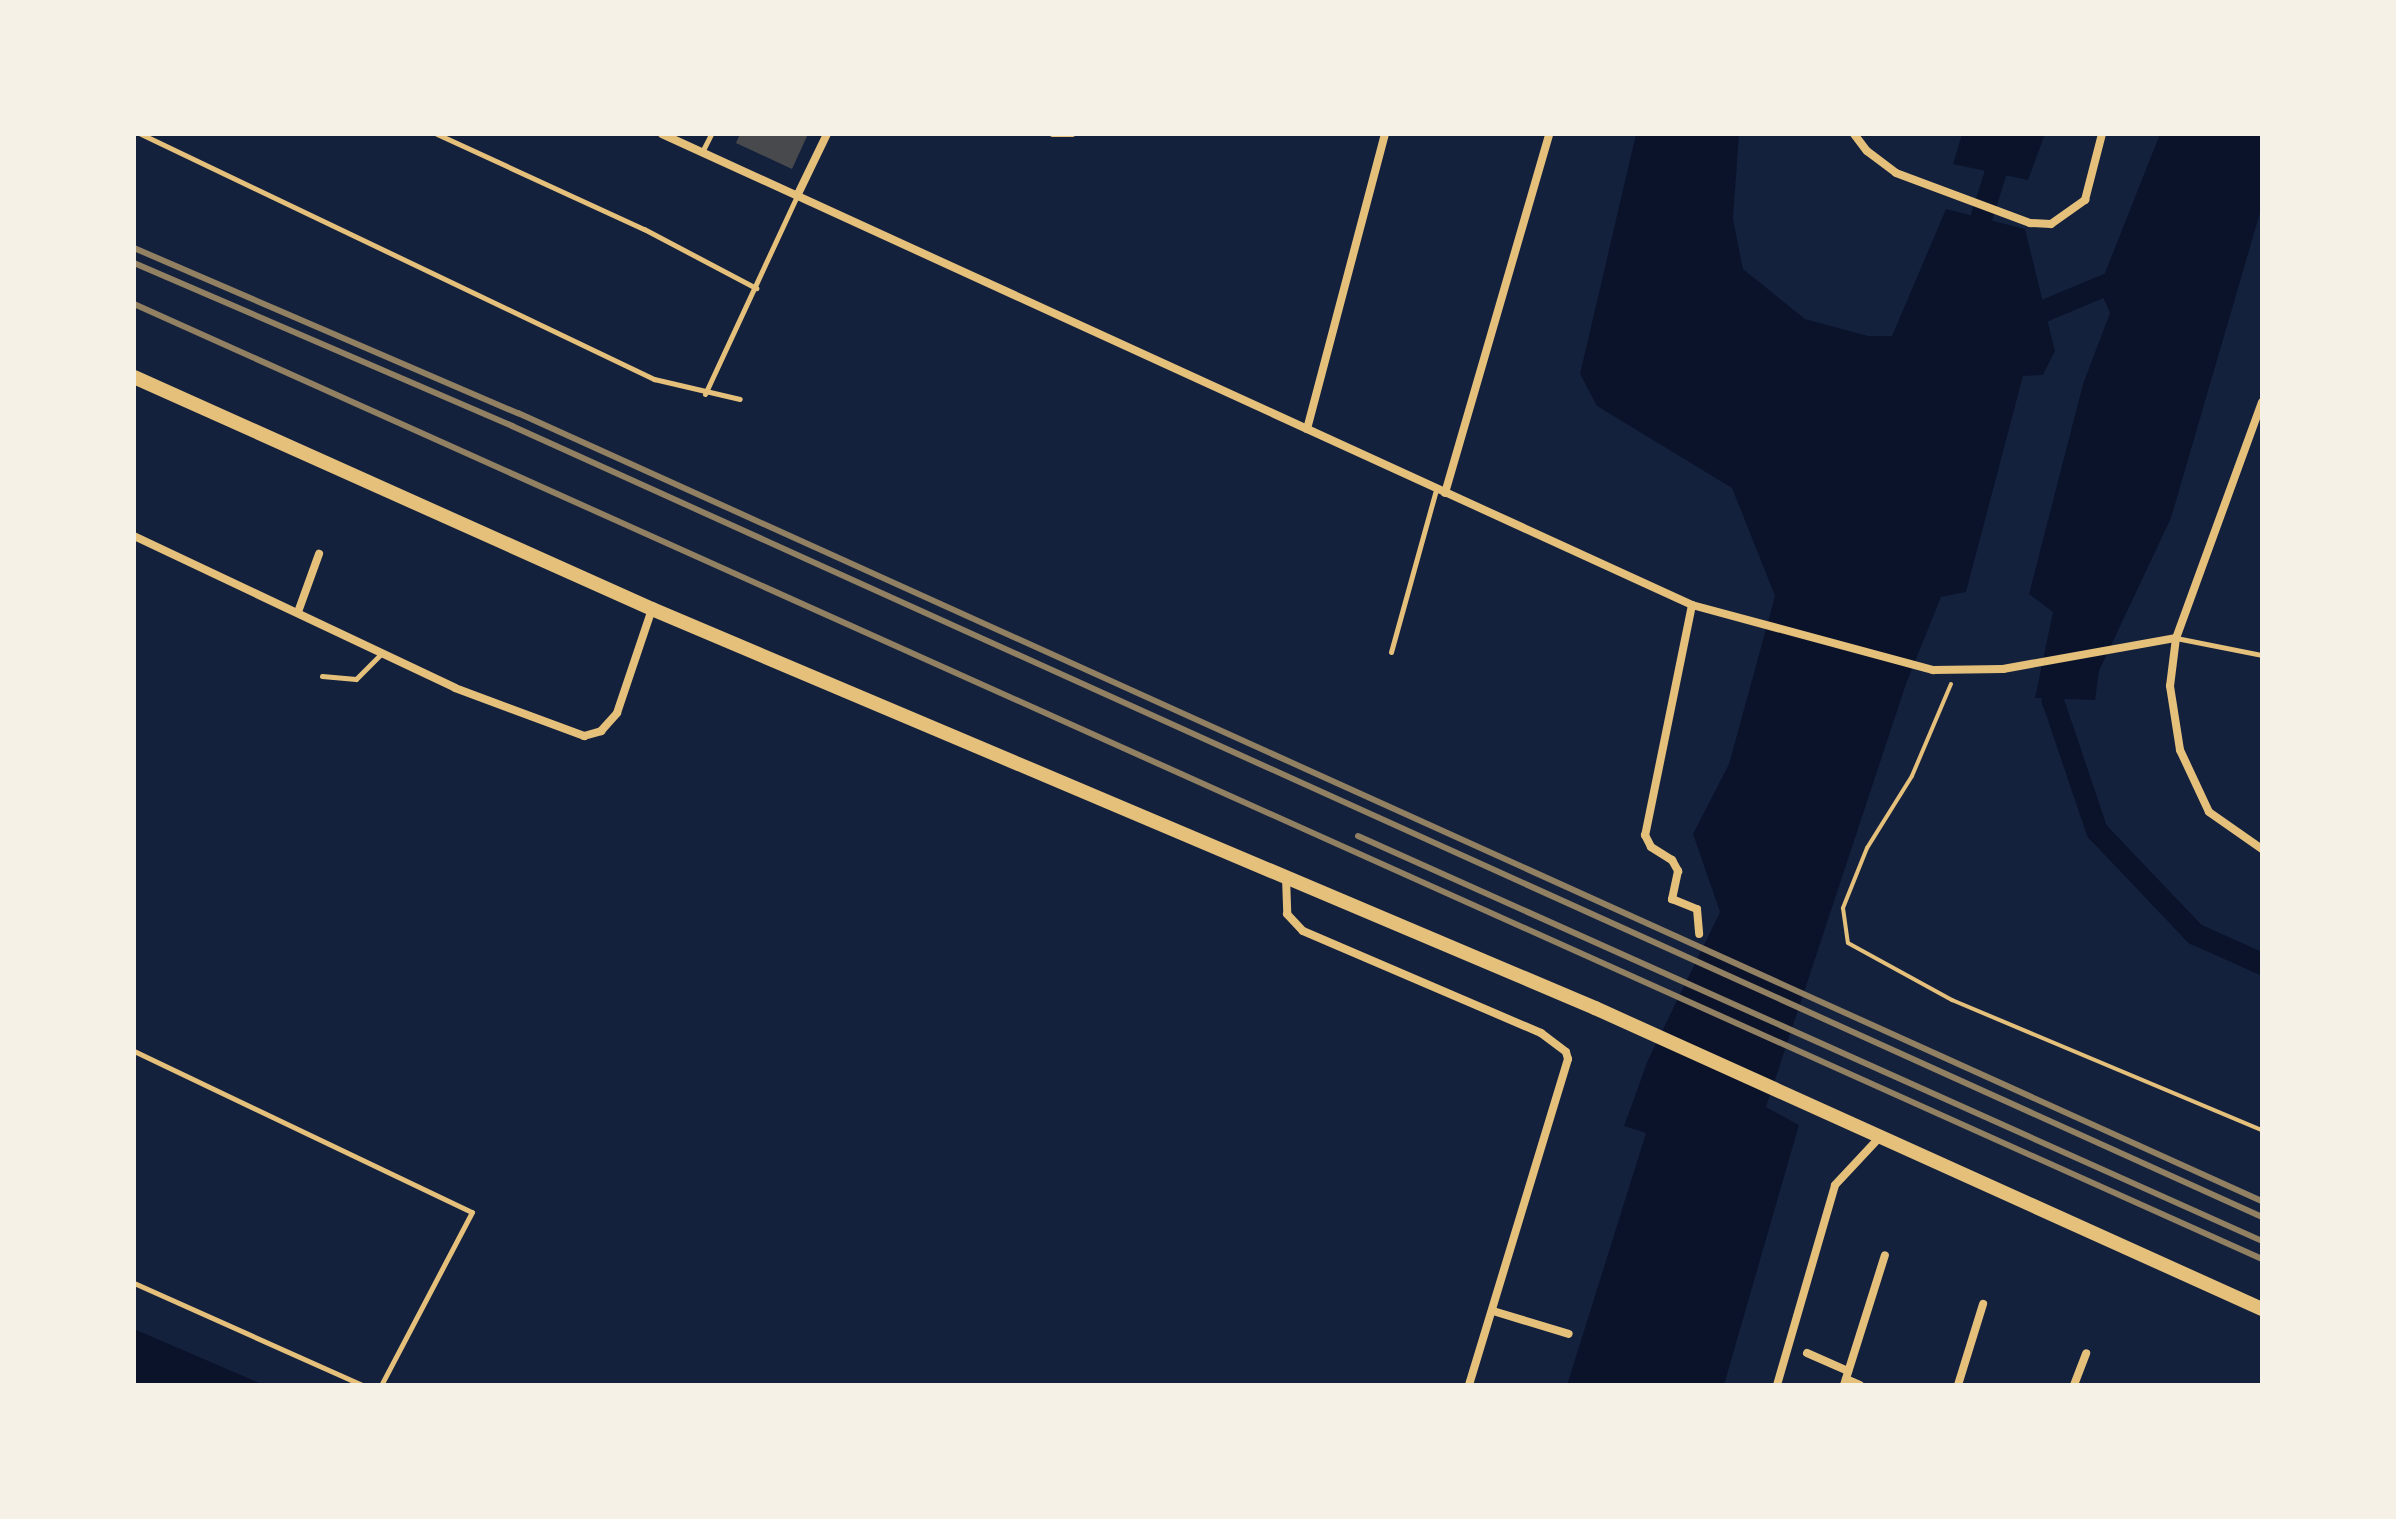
<!DOCTYPE html>
<style>
body{margin:0}
#map{position:relative;width:2396px;height:1519px;overflow:hidden;background:#14213d;font-family:Lato,sans-serif}
div>[style]{position:absolute}
[style*='--x']{left:calc(var(--x)*1px);top:calc(var(--y)*1px);width:calc(var(--w)*1px);rotate:calc(var(--a)*1deg)}
.water>*{inset:0;background:#0b132b}
.canal>*{height:22px;margin:-11px;padding:0 11px;transform-origin:11px;border-radius:11px;background:#0b132b}
.building>*{inset:0;background:#48494c}
.path>*{height:4px;margin:-2px;padding:0 2px;transform-origin:2px;border-radius:2px;background:#e5c07b}
.service>*{height:5px;margin:-2.5px;padding:0 2.5px;transform-origin:2.5px;border-radius:2.5px;background:#e5c07b}
.minor>*{height:8px;margin:-4px;padding:0 4px;transform-origin:4px;border-radius:4px;background:#e5c07b}
.secondary>*{height:14px;margin:-7px;padding:0 7px;transform-origin:7px;border-radius:7px;background:#e5c07b}
.rail>*{height:6px;margin:-3px;padding:0 3px;transform-origin:3px;border-radius:3px;background:#918062}
span{translate:-50% -50%;white-space:nowrap;text-align:center;line-height:1.15;-webkit-text-stroke:8px #f6f1e7;paint-order:stroke}
.frame{position:absolute;inset:0;border:136px solid #f6f1e7;pointer-events:none}
</style>
<div id="map">
<div class="water">
<div style="clip-path:polygon(1636px 134px,1739px 134px,1733px 219px,1743px 269px,1805px 319px,1868px 336px,1892px 336px,1946px 209px,2025px 229px,2055px 351px,2043px 375px,2023px 376px,1966px 592px,1941px 597px,1906px 684px,1766px 1107px,1799px 1125px,1724px 1385px,1567px 1385px,1646px 1133px,1624px 1126px,1648px 1060px,1720px 912px,1693px 834px,1729px 764px,1775px 596px,1732px 488px,1597px 406px,1580px 374px)"></div>
<div style="clip-path:polygon(1962px 134px,2045px 134px,2028px 180px,1953px 164px)"></div>
<div style="clip-path:polygon(2160px 134px,2262px 134px,2262px 206px,2171px 518px,2099px 671px,2095px 700px,2035px 698px,2053px 612px,2029px 594px,2083px 384px,2110px 313px,2099px 288px)"></div>
<div style="clip-path:polygon(134px 1329px,264px 1385px,134px 1385px)"></div>
</div>
<div class="canal">
<div style="--x:1972;--y:247;--w:119;--a:-72.3"></div>
<div style="--x:2020;--y:321;--w:114;--a:-22.7"></div>
<div style="--x:2059;--y:669;--w:33;--a:101"></div>
<div style="--x:2053;--y:701;--w:137;--a:71.3"></div>
<div style="--x:2097;--y:831;--w:142;--a:46.4"></div>
<div style="--x:2195;--y:934;--w:73;--a:24.1"></div>
</div>
<div class="building">
<div style="clip-path:polygon(740px 134px,808px 134px,792px 169px,736px 143px)"></div>
</div>
<div class="path">
<div style="--x:1951;--y:684;--w:100;--a:113"></div>
<div style="--x:1912;--y:776;--w:85;--a:122"></div>
<div style="--x:1867;--y:848;--w:65;--a:111.8"></div>
<div style="--x:1843;--y:908;--w:35;--a:82"></div>
<div style="--x:1848;--y:943;--w:119;--a:28.7"></div>
<div style="--x:1952;--y:1000;--w:336;--a:22.8"></div>
</div>
<div class="service">
<div style="--x:141;--y:134;--w:569;--a:25.53"></div>
<div style="--x:654;--y:379;--w:88;--a:13.1"></div>
<div style="--x:437;--y:134;--w:228;--a:24.7"></div>
<div style="--x:644;--y:229;--w:127;--a:27.8"></div>
<div style="--x:1052;--y:134;--w:20;--a:0"></div>
<div style="--x:702;--y:152;--w:20;--a:-63"></div>
<div style="--x:705;--y:394;--w:218;--a:-65.1"></div>
<div style="--x:2176;--y:638;--w:88;--a:11.2"></div>
<div style="--x:1391;--y:652;--w:168;--a:-74.5"></div>
<div style="--x:322;--y:676;--w:34;--a:5"></div>
<div style="--x:356;--y:679;--w:37;--a:-45"></div>
<div style="--x:134;--y:1051;--w:374;--a:25.5"></div>
<div style="--x:472;--y:1212;--w:195;--a:117.7"></div>
<div style="--x:134;--y:1283;--w:250;--a:24.1"></div>
</div>
<div class="minor">
<div style="--x:662;--y:134;--w:1133;--a:24.57"></div>
<div style="--x:1692;--y:605;--w:250;--a:15.1"></div>
<div style="--x:1933;--y:670;--w:70;--a:-0.8"></div>
<div style="--x:2003;--y:669;--w:176;--a:-10.2"></div>
<div style="--x:1854;--y:134;--w:21;--a:53"></div>
<div style="--x:1867;--y:151;--w:36;--a:37"></div>
<div style="--x:1896;--y:173;--w:143;--a:20.5"></div>
<div style="--x:2030;--y:223;--w:21;--a:3"></div>
<div style="--x:2051;--y:224;--w:42;--a:-35.2"></div>
<div style="--x:2085;--y:200;--w:68;--a:-75.6"></div>
<div style="--x:797;--y:196;--w:69;--a:-64.2"></div>
<div style="--x:2262;--y:402;--w:251;--a:110"></div>
<div style="--x:2176;--y:638;--w:48;--a:97.1"></div>
<div style="--x:2170;--y:686;--w:65;--a:81.1"></div>
<div style="--x:2180;--y:750;--w:68;--a:64.9"></div>
<div style="--x:2209;--y:812;--w:65;--a:34.9"></div>
<div style="--x:1307;--y:429;--w:305;--a:-75.2"></div>
<div style="--x:1445;--y:493;--w:374;--a:-73.8"></div>
<div style="--x:134;--y:536;--w:355;--a:25.3"></div>
<div style="--x:455;--y:688;--w:138;--a:20.4"></div>
<div style="--x:584;--y:736;--w:18;--a:-16"></div>
<div style="--x:601;--y:731;--w:24;--a:-48"></div>
<div style="--x:617;--y:713;--w:110;--a:-71.4"></div>
<div style="--x:1692;--y:605;--w:235;--a:101.5"></div>
<div style="--x:1645;--y:835;--w:13;--a:63"></div>
<div style="--x:1651;--y:847;--w:25;--a:32"></div>
<div style="--x:1672;--y:860;--w:13;--a:61"></div>
<div style="--x:1678;--y:871;--w:29;--a:102"></div>
<div style="--x:1672;--y:899;--w:27;--a:22"></div>
<div style="--x:1697;--y:909;--w:25;--a:85"></div>
<div style="--x:298;--y:612;--w:62;--a:-70.1"></div>
<div style="--x:1286;--y:877;--w:37;--a:88"></div>
<div style="--x:1287;--y:914;--w:23;--a:47"></div>
<div style="--x:1303;--y:931;--w:259;--a:23.2"></div>
<div style="--x:1541;--y:1033;--w:31;--a:37"></div>
<div style="--x:1566;--y:1052;--w:7;--a:74"></div>
<div style="--x:1568;--y:1059;--w:341;--a:106.9"></div>
<div style="--x:1493;--y:1311;--w:79;--a:16.8"></div>
<div style="--x:1807;--y:1353;--w:45;--a:23.7"></div>
<div style="--x:1846;--y:1379;--w:15;--a:23"></div>
<div style="--x:1777;--y:1385;--w:208;--a:-73.8"></div>
<div style="--x:1835;--y:1185;--w:64;--a:-46.9"></div>
<div style="--x:1844;--y:1385;--w:136;--a:-72.5"></div>
<div style="--x:1958;--y:1385;--w:85;--a:-72.8"></div>
<div style="--x:2074;--y:1385;--w:34;--a:-69"></div>
</div>
<div class="secondary">
<div style="--x:134;--y:377;--w:568;--a:24.13"></div>
<div style="--x:652;--y:609;--w:1024;--a:22.93"></div>
<div style="--x:1595;--y:1008;--w:732;--a:24.29"></div>
</div>
<div class="rail">
<div style="--x:134;--y:248;--w:418;--a:23.3"></div>
<div style="--x:518;--y:413;--w:1914;--a:24.32"></div>
<div style="--x:134;--y:263;--w:412;--a:23.3"></div>
<div style="--x:512;--y:426;--w:1920;--a:24.32"></div>
<div style="--x:134;--y:304;--w:2332;--a:24.17"></div>
<div style="--x:1358;--y:836;--w:991;--a:24.13"></div>
</div>
<div class="frame"></div>
</div>
